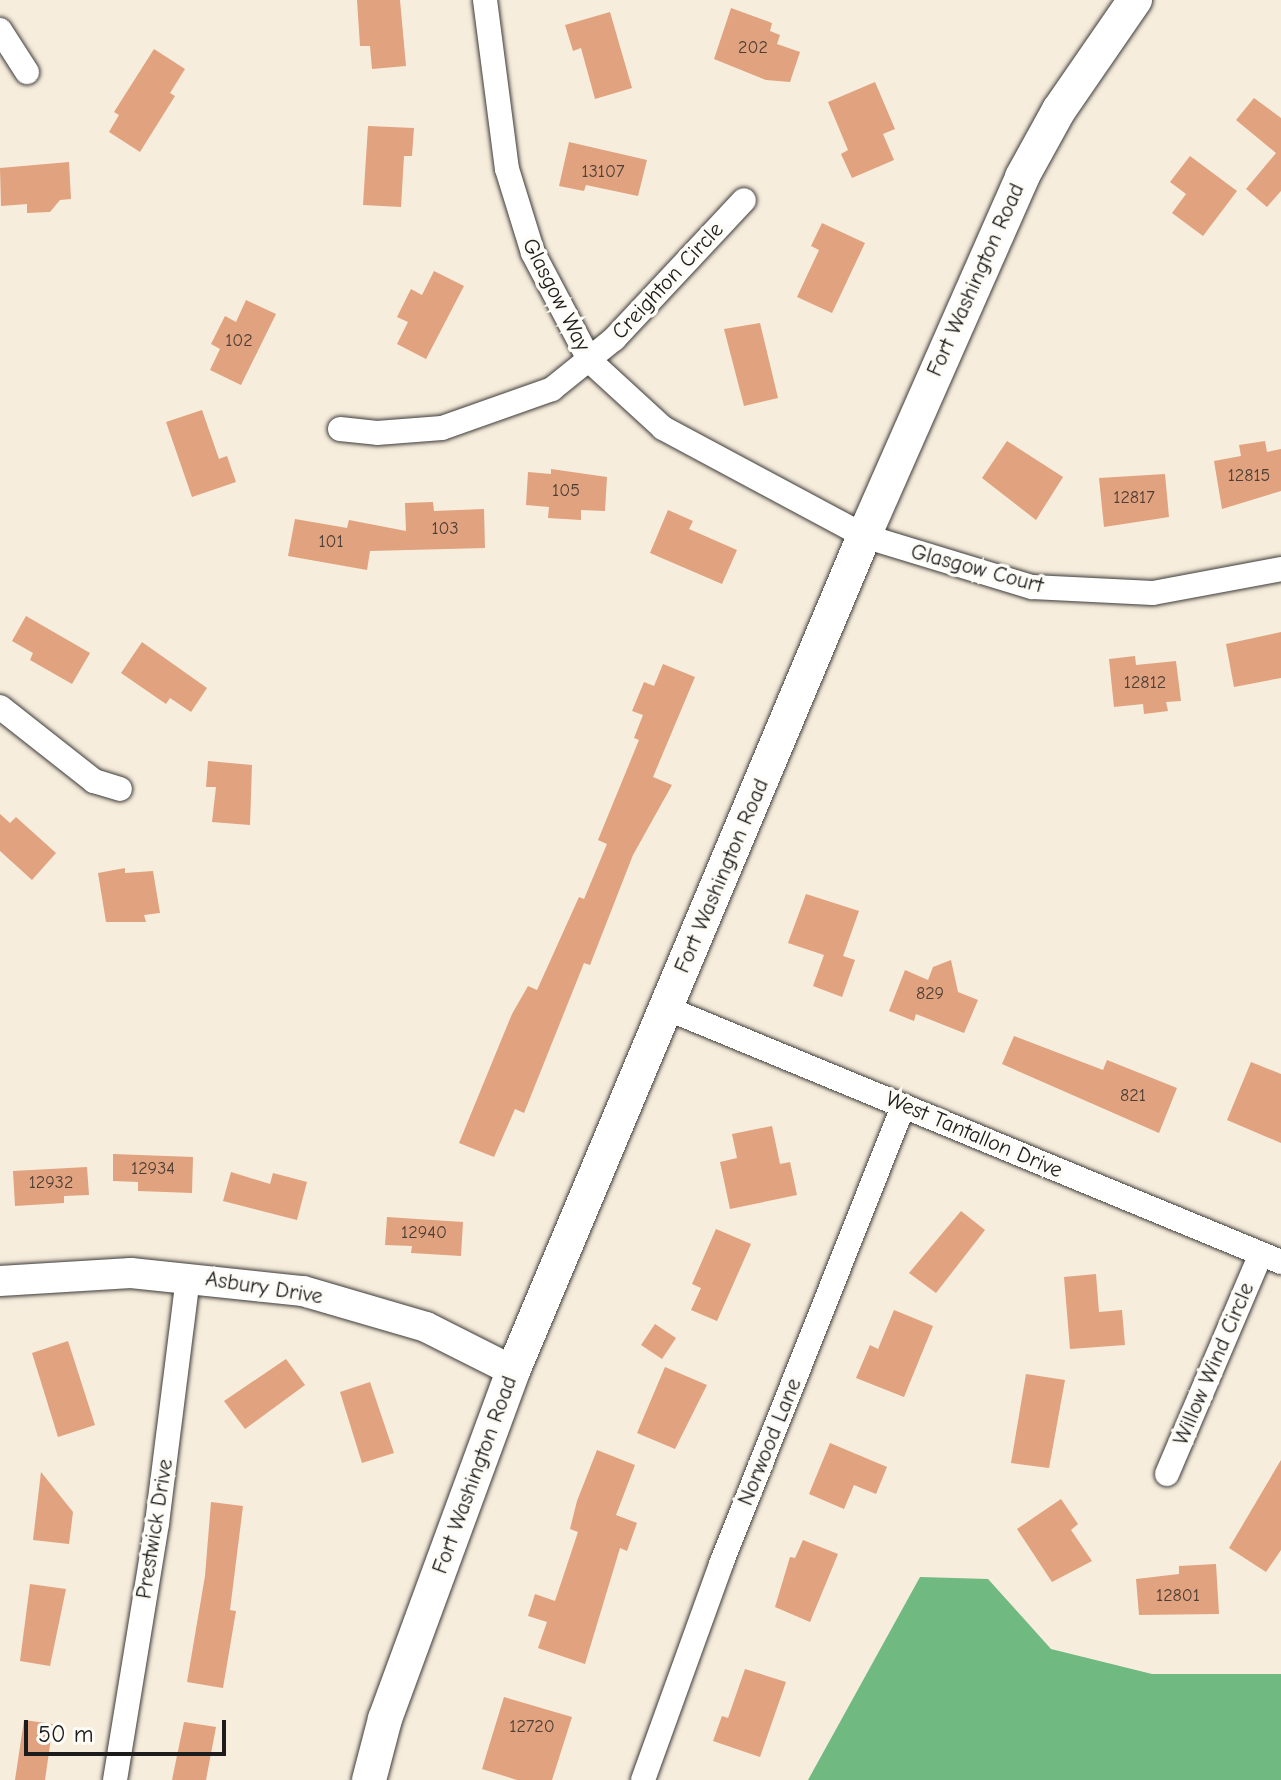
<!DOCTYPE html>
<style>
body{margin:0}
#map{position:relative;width:1281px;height:1780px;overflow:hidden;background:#f7eddc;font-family:"Comic Neue",sans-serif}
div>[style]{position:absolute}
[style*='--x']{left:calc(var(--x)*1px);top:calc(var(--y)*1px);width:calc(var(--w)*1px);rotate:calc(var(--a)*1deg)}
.forest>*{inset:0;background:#70b980}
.building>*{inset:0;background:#e0a27f}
.roads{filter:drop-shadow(0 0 2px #3d3b39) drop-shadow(0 0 2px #3d3b39)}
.minor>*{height:24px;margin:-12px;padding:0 12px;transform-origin:12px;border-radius:12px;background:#fff}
.tertiary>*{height:30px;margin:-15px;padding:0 15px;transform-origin:15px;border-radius:15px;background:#fff}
.secondary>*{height:34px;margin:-17px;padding:0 17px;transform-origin:17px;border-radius:17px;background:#fff}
span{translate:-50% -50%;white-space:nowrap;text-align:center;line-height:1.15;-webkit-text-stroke:7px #fdfcf7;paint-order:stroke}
.number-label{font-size:18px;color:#4d3e35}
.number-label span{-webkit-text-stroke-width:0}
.street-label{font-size:22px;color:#1c1c1c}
.scale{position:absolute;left:24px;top:1720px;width:202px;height:36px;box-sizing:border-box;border:4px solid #1c1c1c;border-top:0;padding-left:10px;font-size:24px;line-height:28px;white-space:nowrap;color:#1c1c1c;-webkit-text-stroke:6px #fdfcf7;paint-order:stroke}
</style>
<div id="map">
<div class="forest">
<div style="clip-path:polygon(920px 1577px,988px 1579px,1051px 1649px,1152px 1674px,1281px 1674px,1281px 1780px,808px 1780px)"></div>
</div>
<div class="building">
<div style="clip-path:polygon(357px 0,400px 0,406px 66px,372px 69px,370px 46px,360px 46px)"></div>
<div style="clip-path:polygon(731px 8px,772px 23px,770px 31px,780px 35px,777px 44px,800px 52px,790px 82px,766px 80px,714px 59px)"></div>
<div style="clip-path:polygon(610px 12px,632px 88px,595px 99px,581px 48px,573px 51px,565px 25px)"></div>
<div style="clip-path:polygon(154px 49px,185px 69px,170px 93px,175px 96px,140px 152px,109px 132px,119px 115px,114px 112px)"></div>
<div style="clip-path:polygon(875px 82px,895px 129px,883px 134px,894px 160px,852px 178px,841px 154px,848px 150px,828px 102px)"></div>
<div style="clip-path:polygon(1254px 98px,1281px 118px,1281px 191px,1267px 207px,1246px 189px,1276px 153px,1236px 120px)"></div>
<div style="clip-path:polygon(368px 126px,414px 128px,412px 156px,404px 156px,401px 207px,363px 205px)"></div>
<div style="clip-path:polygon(569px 142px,647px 160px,638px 196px,586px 185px,584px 191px,559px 186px)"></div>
<div style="clip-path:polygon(1190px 156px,1237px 191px,1203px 236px,1172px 213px,1186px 194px,1170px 182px)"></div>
<div style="clip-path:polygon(69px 162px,71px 199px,60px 200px,50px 212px,27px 213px,27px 204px,1px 206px,0 168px)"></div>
<div style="clip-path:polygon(822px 223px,865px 243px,832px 313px,797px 297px,819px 250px,811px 246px)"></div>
<div style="clip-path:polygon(434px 271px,464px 286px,426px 359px,397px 344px,408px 322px,397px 317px,411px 289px,422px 295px)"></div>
<div style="clip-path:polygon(246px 300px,276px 314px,241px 385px,210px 370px,220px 349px,211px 344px,225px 316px,236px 322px)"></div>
<div style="clip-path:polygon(760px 323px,778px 398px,744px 406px,724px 329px)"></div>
<div style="clip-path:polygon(202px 410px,219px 459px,227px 456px,236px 482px,192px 497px,166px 422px)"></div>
<div style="clip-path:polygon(1007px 441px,1063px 477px,1036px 520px,982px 478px)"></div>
<div style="clip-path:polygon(1265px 441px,1267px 452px,1281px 449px,1281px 491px,1222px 509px,1214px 461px,1241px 456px,1239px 445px)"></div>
<div style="clip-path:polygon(551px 469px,607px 477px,605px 511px,581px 510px,581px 520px,548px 518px,549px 507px,526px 505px,528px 472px,551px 474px)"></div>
<div style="clip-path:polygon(1165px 474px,1169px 517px,1104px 527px,1099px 478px)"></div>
<div style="clip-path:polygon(433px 502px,434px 511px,484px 509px,485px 548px,370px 551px,367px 570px,288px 556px,295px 519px,347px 528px,349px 520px,406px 531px,405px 503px)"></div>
<div style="clip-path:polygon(668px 510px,693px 521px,689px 529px,737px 550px,722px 584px,650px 553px)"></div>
<div style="clip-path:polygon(26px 616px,90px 653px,72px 684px,30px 660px,33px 653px,12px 641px)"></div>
<div style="clip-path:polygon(1281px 632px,1281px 678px,1234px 687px,1226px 644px)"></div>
<div style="clip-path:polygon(142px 642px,207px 688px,191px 712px,170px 698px,166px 704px,121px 673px)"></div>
<div style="clip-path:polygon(1135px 656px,1136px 665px,1176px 661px,1181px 701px,1166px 702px,1168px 711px,1144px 714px,1143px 704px,1114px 707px,1109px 659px)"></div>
<div style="clip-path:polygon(663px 664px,695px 677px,653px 777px,672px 785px,633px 855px,590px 965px,584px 963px,524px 1113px,515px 1109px,494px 1157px,459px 1143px,512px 1014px,528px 986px,537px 990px,579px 897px,584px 899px,607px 844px,598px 840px,639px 740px,634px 738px,643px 715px,632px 711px,644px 682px,654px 686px)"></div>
<div style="clip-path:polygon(208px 761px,252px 765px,250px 825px,212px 822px,216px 787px,206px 787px)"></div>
<div style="clip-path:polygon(0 814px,10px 823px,16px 817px,56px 853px,32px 880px,0 851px)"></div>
<div style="clip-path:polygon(125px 868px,125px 873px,153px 871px,160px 913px,144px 915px,146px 922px,106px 922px,98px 873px)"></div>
<div style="clip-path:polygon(806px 894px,859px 911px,843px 956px,855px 960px,842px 997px,813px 986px,824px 955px,788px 943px)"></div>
<div style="clip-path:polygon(951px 960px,958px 992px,978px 1000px,964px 1033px,916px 1014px,914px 1021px,889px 1011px,905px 970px,928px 980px,933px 967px)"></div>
<div style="clip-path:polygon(1014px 1036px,1103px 1070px,1107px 1060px,1177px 1088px,1159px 1133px,1002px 1064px)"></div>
<div style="clip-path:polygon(1251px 1062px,1281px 1074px,1281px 1143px,1227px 1120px)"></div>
<div style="clip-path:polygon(772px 1126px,780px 1164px,790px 1162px,797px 1195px,730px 1209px,720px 1162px,737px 1158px,732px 1134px)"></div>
<div style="clip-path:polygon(113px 1154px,193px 1157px,192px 1193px,138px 1191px,138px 1182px,113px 1181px)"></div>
<div style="clip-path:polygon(87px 1167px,89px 1195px,64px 1196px,64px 1203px,15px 1206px,13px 1171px)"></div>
<div style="clip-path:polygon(231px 1172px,270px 1184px,273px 1173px,307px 1182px,297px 1220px,223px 1201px)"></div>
<div style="clip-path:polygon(961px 1211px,985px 1230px,936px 1293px,909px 1273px)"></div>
<div style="clip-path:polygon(387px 1217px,463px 1222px,461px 1256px,411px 1253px,412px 1246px,385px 1245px)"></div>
<div style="clip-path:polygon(716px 1229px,751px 1244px,717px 1321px,691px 1310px,701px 1288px,692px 1284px)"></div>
<div style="clip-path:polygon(1096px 1274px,1099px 1312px,1122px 1310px,1125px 1345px,1070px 1349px,1064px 1277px)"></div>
<div style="clip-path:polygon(894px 1310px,933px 1326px,904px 1397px,856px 1378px,870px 1345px,878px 1349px)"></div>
<div style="clip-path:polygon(655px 1324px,676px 1338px,662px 1359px,641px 1345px)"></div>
<div style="clip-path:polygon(68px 1341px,95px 1425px,58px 1437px,32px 1353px)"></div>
<div style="clip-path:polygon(286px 1359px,305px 1385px,245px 1429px,224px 1401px)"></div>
<div style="clip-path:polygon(665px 1367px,707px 1385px,675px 1449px,637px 1433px)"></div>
<div style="clip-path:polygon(1026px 1374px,1065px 1380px,1049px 1468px,1011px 1463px)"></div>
<div style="clip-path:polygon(370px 1382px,394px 1453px,362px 1463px,340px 1392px)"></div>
<div style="clip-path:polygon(830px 1443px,887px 1467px,876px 1494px,854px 1485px,844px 1509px,809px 1494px)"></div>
<div style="clip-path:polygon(597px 1450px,635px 1465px,616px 1515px,637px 1523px,627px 1551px,620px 1548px,585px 1664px,538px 1648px,547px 1622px,528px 1616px,535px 1594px,555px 1601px,578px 1532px,570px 1529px,577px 1501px)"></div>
<div style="clip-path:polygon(1281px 1460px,1281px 1550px,1266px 1572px,1229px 1548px)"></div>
<div style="clip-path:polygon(41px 1472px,73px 1512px,69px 1544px,33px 1540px)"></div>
<div style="clip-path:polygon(1061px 1499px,1078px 1524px,1071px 1530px,1092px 1561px,1052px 1582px,1017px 1529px)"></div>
<div style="clip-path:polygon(211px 1502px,243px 1506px,230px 1610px,236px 1611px,223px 1688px,187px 1682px,205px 1576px)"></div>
<div style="clip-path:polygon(803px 1540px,838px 1554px,810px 1622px,775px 1607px,790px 1557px,795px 1558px)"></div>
<div style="clip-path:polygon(1216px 1564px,1219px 1614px,1139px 1615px,1136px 1579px,1179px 1574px,1179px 1566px)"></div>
<div style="clip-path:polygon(30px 1584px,66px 1589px,50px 1666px,20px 1661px)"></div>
<div style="clip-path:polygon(745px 1669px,786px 1682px,760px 1757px,713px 1741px,722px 1716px,728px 1718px)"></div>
<div style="clip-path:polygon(504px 1697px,572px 1717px,552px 1780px,517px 1780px,482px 1769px)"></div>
<div style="clip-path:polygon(24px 1720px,53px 1724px,45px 1780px,15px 1780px)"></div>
<div style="clip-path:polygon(184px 1722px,216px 1727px,206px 1780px,172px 1780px)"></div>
</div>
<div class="roads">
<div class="minor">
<div style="--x:485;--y:0;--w:170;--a:82.6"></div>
<div style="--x:507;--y:169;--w:88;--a:72.8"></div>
<div style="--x:533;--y:253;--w:122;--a:62.2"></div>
<div style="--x:590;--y:361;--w:99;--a:42.5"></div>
<div style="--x:663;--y:428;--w:228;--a:28.2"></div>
<div style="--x:864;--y:536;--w:176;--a:16.9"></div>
<div style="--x:1032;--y:587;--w:121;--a:2.8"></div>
<div style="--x:1153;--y:593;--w:130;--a:-10.6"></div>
<div style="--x:0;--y:30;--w:50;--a:57.3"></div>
<div style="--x:340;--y:429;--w:37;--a:6"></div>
<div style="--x:377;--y:433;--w:65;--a:-4.4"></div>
<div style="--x:442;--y:428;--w:117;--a:-19.5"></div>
<div style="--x:552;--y:389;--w:80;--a:-38.9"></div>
<div style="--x:614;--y:339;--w:190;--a:-46.9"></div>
<div style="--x:0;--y:707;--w:120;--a:38.2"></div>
<div style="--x:94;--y:781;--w:27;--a:17"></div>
<div style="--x:666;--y:1008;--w:665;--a:22.44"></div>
<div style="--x:1167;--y:1474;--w:239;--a:-66.9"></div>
<div style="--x:115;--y:1780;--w:260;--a:-80.7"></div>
<div style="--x:157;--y:1523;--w:248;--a:-82.8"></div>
<div style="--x:643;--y:1780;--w:230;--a:-70.1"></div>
<div style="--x:721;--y:1564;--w:493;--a:-68.3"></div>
</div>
<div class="tertiary">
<div style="--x:0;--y:1281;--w:131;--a:-3.5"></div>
<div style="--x:131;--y:1273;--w:173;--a:6"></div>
<div style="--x:303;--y:1291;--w:128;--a:16.3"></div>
<div style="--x:426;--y:1327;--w:97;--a:26.8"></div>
</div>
<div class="secondary">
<div style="--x:369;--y:1780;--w:63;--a:-75.3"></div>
<div style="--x:385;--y:1719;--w:371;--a:-69.8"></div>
<div style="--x:513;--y:1371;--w:906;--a:-67.2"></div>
<div style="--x:864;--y:536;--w:392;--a:-66.2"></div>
<div style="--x:1022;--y:177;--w:77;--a:-61.1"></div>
<div style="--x:1059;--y:110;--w:134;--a:-55.4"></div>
</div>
</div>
<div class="number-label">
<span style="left:753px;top:48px">202</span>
<span style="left:603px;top:172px">13107</span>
<span style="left:239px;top:341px">102</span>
<span style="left:1249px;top:476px">12815</span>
<span style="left:566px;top:491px">105</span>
<span style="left:1134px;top:498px">12817</span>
<span style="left:445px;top:529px">103</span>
<span style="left:331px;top:542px">101</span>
<span style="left:1145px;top:683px">12812</span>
<span style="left:930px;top:994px">829</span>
<span style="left:1133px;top:1096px">821</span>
<span style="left:153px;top:1169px">12934</span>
<span style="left:51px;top:1183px">12932</span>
<span style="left:424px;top:1233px">12940</span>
<span style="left:1178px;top:1596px">12801</span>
<span style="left:532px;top:1727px">12720</span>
</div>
<div class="street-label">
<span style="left:976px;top:280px;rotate:-66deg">Fort Washington Road</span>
<span style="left:668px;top:281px;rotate:-47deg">Creighton Circle</span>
<span style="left:556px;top:295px;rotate:63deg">Glasgow Way</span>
<span style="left:977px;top:569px;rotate:15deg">Glasgow Court</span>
<span style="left:722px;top:876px;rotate:-67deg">Fort Washington Road</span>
<span style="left:974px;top:1135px;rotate:23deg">West Tantallon Drive</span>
<span style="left:264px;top:1288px;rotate:9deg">Asbury Drive</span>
<span style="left:1214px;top:1364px;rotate:-67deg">Willow Wind Circle</span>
<span style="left:770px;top:1442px;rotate:-68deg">Norwood Lane</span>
<span style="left:475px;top:1475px;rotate:-70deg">Fort Washington Road</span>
<span style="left:155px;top:1529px;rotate:-81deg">Prestwick Drive</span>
</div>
<div class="scale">50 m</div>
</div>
